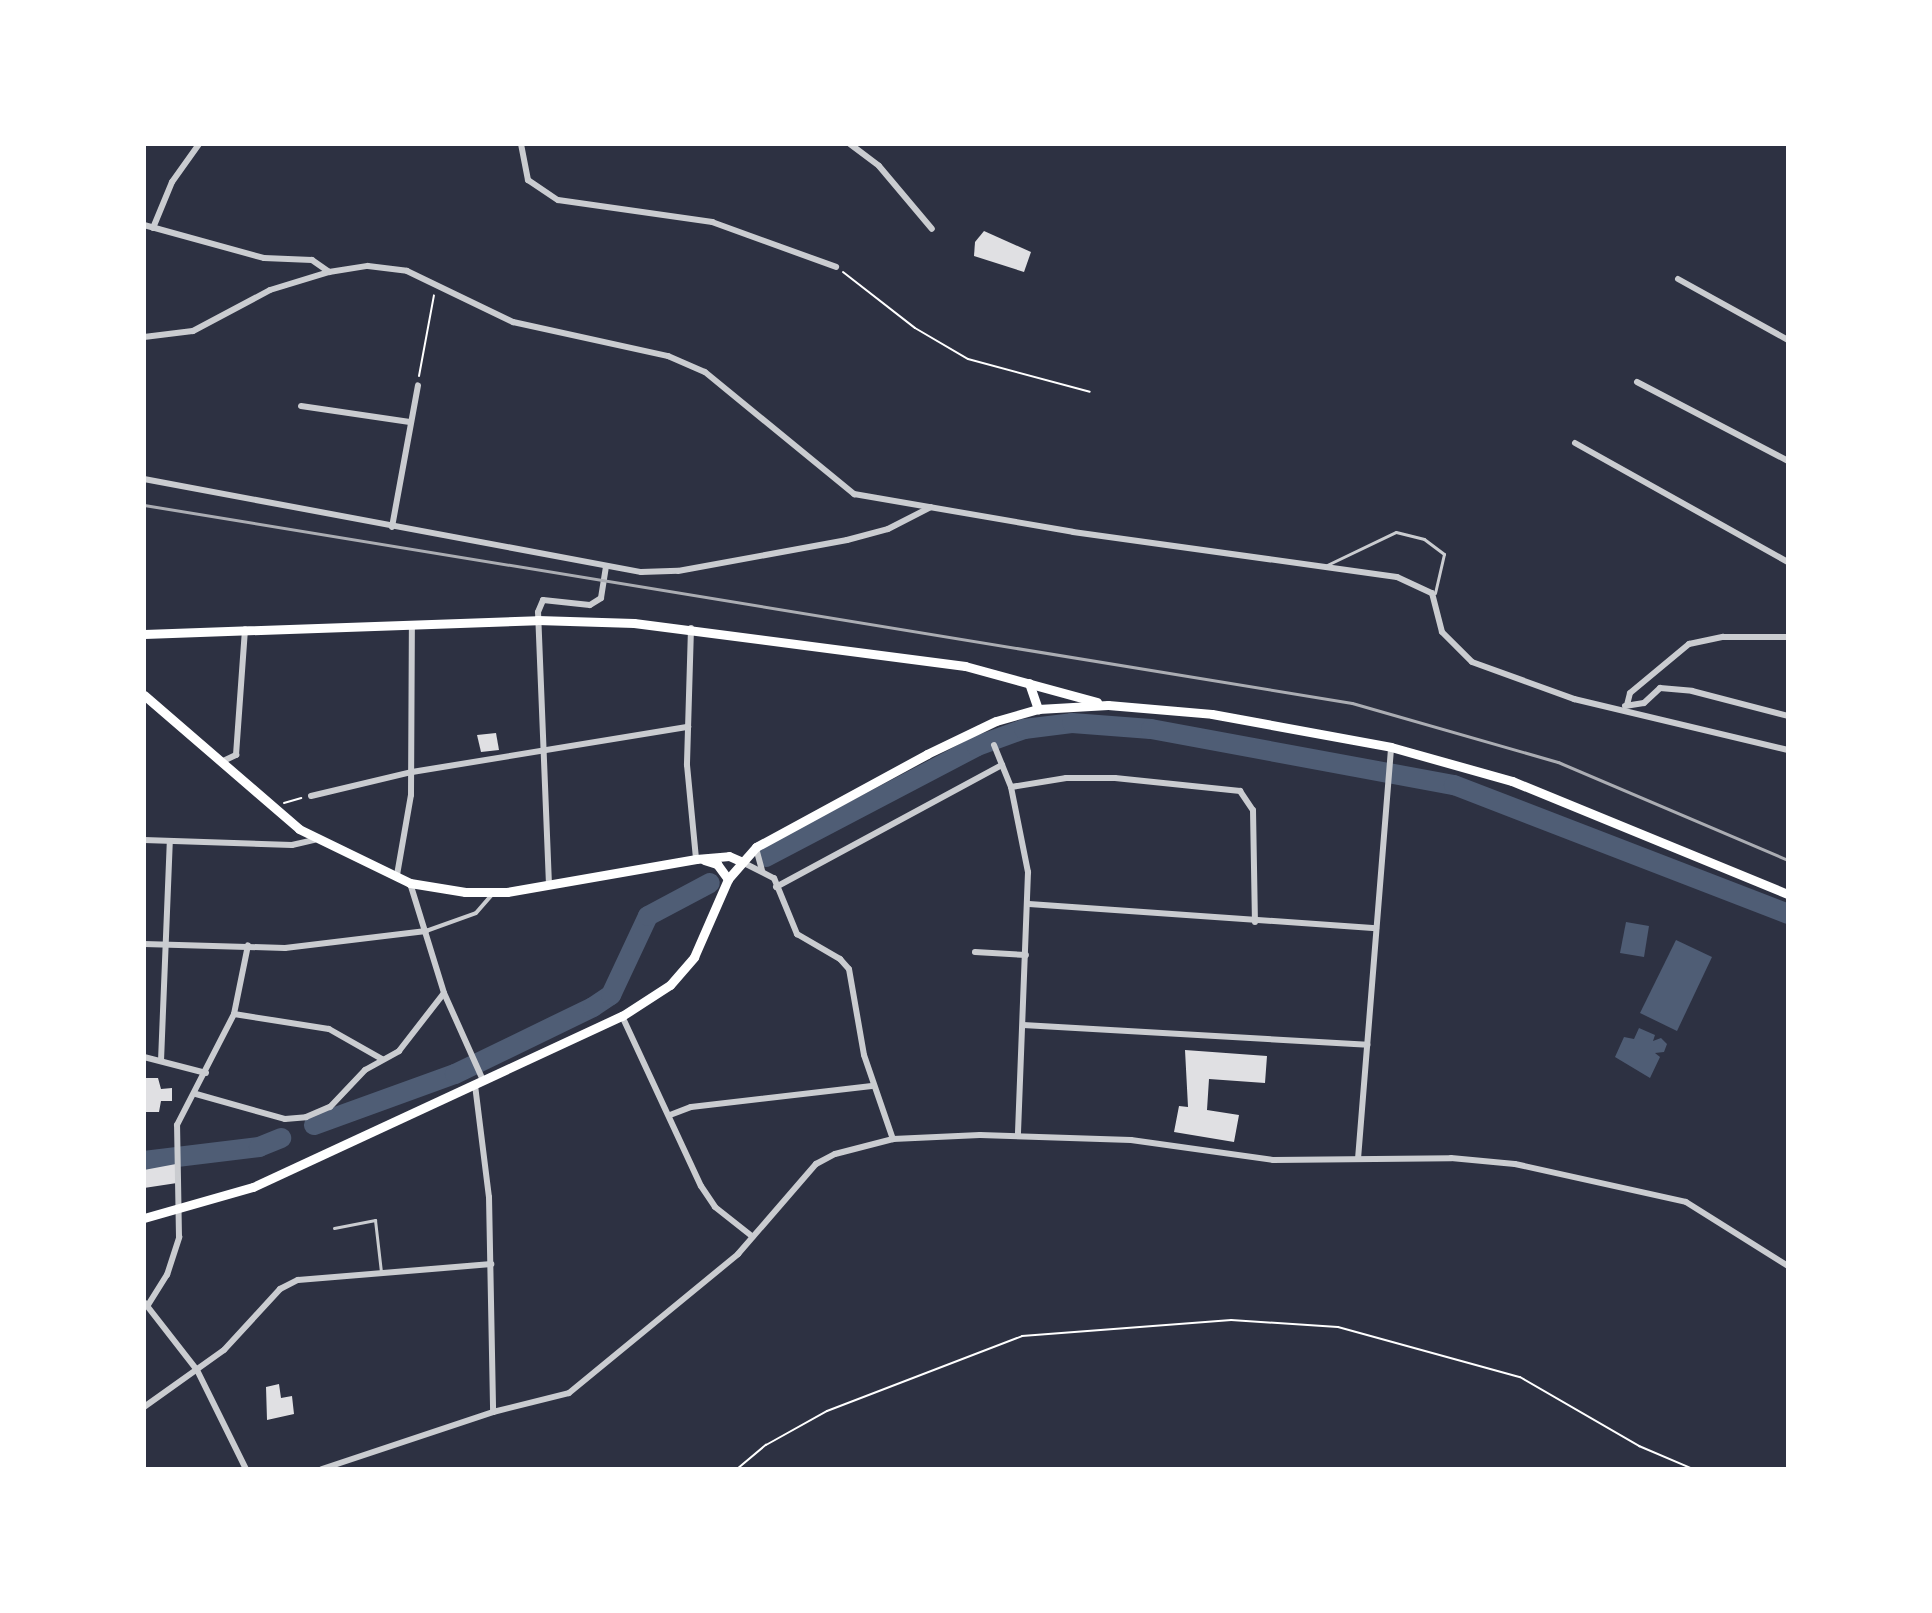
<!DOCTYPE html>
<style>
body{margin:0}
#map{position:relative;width:1932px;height:1613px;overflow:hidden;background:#2d3142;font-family:"PT Sans",sans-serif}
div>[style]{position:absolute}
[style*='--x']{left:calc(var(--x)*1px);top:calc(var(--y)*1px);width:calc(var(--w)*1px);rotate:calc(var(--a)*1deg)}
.water>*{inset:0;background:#4f5d75}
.river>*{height:20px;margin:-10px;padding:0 10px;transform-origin:10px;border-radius:10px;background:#4f5d75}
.building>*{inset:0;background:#e0e0e3}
.path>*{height:2px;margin:-1px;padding:0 1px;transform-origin:1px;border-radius:1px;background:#fff}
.service>*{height:3px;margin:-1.5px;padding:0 1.5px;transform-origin:1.5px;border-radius:1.5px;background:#caccd0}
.pedestrian>*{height:4px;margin:-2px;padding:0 2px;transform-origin:2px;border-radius:2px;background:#caccd0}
.minor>*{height:6px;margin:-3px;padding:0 3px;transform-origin:3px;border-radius:3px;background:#caccd0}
.primary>*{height:9px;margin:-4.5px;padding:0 4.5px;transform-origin:4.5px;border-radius:4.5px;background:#fff}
.rail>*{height:3px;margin:-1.5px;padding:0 1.5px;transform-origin:1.5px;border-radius:1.5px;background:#abadb3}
span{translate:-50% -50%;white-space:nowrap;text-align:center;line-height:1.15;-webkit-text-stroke:6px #fff;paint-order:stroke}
.frame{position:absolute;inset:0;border:146px solid #fff;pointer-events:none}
</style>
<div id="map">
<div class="water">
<div style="clip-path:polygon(1626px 922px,1649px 926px,1644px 957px,1620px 953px)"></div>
<div style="clip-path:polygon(1676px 940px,1712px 957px,1677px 1031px,1640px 1013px)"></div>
<div style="clip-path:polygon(1639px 1028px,1655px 1035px,1653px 1041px,1661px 1038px,1667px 1044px,1664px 1052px,1655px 1053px,1660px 1057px,1650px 1078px,1615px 1057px,1624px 1037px,1634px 1039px)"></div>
</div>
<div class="river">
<div style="--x:766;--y:857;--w:238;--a:-27.7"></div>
<div style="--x:977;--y:746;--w:50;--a:-19.9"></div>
<div style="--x:1024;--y:729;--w:48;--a:-7.1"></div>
<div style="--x:1072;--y:723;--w:79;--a:4.3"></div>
<div style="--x:1151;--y:729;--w:308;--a:10.5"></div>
<div style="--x:1454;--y:785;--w:358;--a:21.1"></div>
<div style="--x:314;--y:1125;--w:150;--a:-19.9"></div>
<div style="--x:455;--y:1074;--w:153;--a:-25.9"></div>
<div style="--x:593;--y:1007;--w:22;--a:-34"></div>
<div style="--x:611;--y:995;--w:87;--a:-64.9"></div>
<div style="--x:648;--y:916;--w:70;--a:-28"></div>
<div style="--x:144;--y:1161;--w:116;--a:-6.9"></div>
<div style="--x:259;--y:1147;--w:24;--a:-22"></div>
</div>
<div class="building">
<div style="clip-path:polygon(984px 231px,1031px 252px,1024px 272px,974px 256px,975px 242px)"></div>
<div style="clip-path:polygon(496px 733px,499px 750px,481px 752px,477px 735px)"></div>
<div style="clip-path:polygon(1185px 1050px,1267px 1056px,1265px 1083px,1209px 1079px,1207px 1110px,1239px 1115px,1234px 1142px,1174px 1132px,1179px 1106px,1188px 1107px)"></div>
<div style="clip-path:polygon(144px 1078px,158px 1078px,161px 1089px,172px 1088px,172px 1101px,161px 1101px,159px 1112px,144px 1112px)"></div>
<div style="clip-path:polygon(176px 1164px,177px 1183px,144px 1188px,144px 1170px)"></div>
<div style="clip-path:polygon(279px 1384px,281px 1398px,292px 1396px,294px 1414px,267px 1420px,266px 1387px)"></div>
</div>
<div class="path">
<div style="--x:843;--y:272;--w:91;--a:37.9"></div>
<div style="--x:915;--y:328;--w:61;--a:30.3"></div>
<div style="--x:968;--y:359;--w:126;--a:15.1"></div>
<div style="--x:419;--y:376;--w:82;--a:-79.5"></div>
<div style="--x:284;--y:803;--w:18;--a:-16"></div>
<div style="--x:737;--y:1469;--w:38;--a:-40"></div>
<div style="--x:766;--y:1445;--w:70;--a:-29.1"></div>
<div style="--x:827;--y:1411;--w:209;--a:-21"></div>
<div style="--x:1022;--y:1336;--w:210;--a:-4.4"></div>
<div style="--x:1231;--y:1320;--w:107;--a:3.7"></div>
<div style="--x:1338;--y:1327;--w:189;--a:15.4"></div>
<div style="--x:1520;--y:1377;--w:138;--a:30.1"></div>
<div style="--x:1639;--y:1446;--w:59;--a:23.1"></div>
</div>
<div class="service">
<div style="--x:1327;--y:565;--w:76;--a:-25.6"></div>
<div style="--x:1396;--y:532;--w:29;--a:14"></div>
<div style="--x:1424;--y:539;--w:25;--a:37"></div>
<div style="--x:1444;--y:554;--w:40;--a:103"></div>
<div style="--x:334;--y:1228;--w:42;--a:-11"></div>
<div style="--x:375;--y:1220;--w:52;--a:83.4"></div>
</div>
<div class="pedestrian">
<div style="--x:426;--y:931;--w:53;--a:-19.8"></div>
<div style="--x:476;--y:913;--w:28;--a:-49"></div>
</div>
<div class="minor">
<div style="--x:521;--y:144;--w:37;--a:79"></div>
<div style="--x:528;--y:180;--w:36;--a:34"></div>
<div style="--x:558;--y:200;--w:156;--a:8.1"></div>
<div style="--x:712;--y:222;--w:132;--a:19.9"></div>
<div style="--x:850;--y:144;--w:36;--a:37"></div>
<div style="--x:879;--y:166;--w:82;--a:49.9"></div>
<div style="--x:144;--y:225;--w:124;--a:15.4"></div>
<div style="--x:264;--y:258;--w:48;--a:2.4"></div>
<div style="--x:312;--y:260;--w:21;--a:35"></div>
<div style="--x:153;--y:228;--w:50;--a:-67.6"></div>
<div style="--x:172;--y:182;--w:47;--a:-54.6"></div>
<div style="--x:1678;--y:279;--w:126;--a:29"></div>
<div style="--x:144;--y:337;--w:49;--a:-7"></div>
<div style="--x:193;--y:331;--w:87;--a:-28"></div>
<div style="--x:270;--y:290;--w:62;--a:-17"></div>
<div style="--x:329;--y:272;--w:39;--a:-9"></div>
<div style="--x:368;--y:266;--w:39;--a:7"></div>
<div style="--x:407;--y:271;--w:118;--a:25.7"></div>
<div style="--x:513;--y:322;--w:159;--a:12.4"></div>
<div style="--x:668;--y:356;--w:40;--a:23.4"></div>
<div style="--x:705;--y:372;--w:193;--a:39.3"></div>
<div style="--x:854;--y:494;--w:222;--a:9.8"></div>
<div style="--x:1073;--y:532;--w:327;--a:7.9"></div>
<div style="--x:1397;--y:577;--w:38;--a:25"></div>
<div style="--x:1432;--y:593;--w:40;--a:75.6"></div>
<div style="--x:1442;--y:632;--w:42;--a:45"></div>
<div style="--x:1472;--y:662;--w:109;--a:19.9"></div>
<div style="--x:1574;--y:699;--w:220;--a:13.4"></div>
<div style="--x:1637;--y:382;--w:170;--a:27.6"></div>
<div style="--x:301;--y:406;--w:110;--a:8.4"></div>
<div style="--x:1575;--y:443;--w:244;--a:29.2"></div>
<div style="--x:144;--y:479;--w:506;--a:10.6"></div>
<div style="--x:641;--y:572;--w:37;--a:-2"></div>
<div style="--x:678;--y:571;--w:172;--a:-10.4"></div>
<div style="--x:847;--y:540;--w:42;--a:-15"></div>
<div style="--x:888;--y:529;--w:48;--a:-27.1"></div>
<div style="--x:392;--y:527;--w:144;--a:-79.6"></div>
<div style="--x:691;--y:628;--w:137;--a:91.7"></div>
<div style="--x:687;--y:765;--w:94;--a:84.5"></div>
<div style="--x:1660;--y:688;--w:32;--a:5"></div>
<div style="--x:1692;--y:691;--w:99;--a:14.6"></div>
<div style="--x:1627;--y:705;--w:12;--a:-76"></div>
<div style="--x:1630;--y:693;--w:77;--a:-39.7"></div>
<div style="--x:1689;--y:644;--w:35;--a:-12"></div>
<div style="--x:1723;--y:637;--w:65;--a:0"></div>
<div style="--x:1625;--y:706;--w:19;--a:-9"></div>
<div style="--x:1644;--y:703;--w:22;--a:-43"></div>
<div style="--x:994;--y:745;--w:45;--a:68"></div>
<div style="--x:1011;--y:787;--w:87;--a:78.7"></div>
<div style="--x:1028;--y:872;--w:264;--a:92.2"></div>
<div style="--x:221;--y:762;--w:17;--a:-25"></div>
<div style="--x:236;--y:755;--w:126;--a:-85.9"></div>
<div style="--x:1011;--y:787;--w:56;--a:-9.3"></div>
<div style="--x:1066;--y:778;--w:49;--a:0"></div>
<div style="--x:1115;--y:778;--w:126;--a:5.9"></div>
<div style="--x:1240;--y:791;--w:23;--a:56"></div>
<div style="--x:1253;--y:810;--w:112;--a:89"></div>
<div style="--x:311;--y:796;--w:104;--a:-13.4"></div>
<div style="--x:412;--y:772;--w:280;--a:-9.3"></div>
<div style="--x:144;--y:840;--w:148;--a:1.9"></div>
<div style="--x:292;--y:845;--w:23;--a:-13"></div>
<div style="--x:756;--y:848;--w:24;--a:75"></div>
<div style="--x:742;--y:862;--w:36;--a:27"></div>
<div style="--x:774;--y:878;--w:61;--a:67.7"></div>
<div style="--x:797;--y:934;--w:50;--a:30.2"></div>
<div style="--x:840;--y:959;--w:13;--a:48"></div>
<div style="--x:849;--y:969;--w:87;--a:80.1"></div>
<div style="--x:864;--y:1055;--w:89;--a:71"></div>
<div style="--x:397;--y:875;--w:81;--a:-80.1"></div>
<div style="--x:411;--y:795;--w:171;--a:-89.7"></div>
<div style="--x:410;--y:883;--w:115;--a:72.8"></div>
<div style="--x:444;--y:993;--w:95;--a:65.9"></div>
<div style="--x:549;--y:885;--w:273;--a:-92.3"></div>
<div style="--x:538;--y:612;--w:13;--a:-67"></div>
<div style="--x:543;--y:600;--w:47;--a:6.1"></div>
<div style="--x:590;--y:605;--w:13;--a:-32"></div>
<div style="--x:601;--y:598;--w:32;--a:-81"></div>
<div style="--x:776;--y:887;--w:257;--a:-28.4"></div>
<div style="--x:1029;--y:904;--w:348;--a:4"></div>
<div style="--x:144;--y:944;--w:141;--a:1.6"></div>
<div style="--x:285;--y:948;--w:142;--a:-6.9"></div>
<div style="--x:975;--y:952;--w:51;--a:3.4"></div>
<div style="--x:234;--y:1014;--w:96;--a:9"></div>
<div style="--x:329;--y:1029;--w:61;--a:29.5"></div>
<div style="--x:622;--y:1016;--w:187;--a:65.1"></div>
<div style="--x:701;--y:1186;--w:25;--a:56"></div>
<div style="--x:715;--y:1207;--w:48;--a:38.3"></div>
<div style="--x:1023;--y:1025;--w:345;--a:3.3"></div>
<div style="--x:144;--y:1057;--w:64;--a:14.5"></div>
<div style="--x:161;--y:1061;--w:220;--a:-87.7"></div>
<div style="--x:475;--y:1085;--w:113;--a:82.9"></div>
<div style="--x:489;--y:1197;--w:215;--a:88.9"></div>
<div style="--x:196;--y:1094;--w:92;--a:15.7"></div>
<div style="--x:285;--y:1119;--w:21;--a:-5"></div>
<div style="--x:306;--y:1117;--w:26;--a:-23"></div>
<div style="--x:330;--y:1107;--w:51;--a:-46.6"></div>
<div style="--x:365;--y:1070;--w:39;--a:-29"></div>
<div style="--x:399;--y:1051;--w:73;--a:-52.2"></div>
<div style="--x:670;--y:1115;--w:22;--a:-21"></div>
<div style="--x:691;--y:1107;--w:182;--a:-6.6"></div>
<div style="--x:1358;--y:1159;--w:413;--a:-85.4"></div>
<div style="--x:144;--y:1302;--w:86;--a:52.1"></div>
<div style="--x:197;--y:1370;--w:110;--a:63.7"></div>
<div style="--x:148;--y:1305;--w:36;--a:-58"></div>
<div style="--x:167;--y:1275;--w:40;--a:-72"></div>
<div style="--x:179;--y:1237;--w:112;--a:-91"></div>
<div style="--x:177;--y:1125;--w:125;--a:-62.8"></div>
<div style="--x:234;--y:1014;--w:70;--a:-78.5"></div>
<div style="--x:144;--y:1407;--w:98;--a:-35.5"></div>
<div style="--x:224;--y:1350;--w:83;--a:-47.4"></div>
<div style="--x:280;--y:1289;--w:20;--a:-27"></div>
<div style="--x:298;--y:1280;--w:194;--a:-4.7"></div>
<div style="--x:322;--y:1469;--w:180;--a:-18.4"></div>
<div style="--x:493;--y:1412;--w:78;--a:-14"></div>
<div style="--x:569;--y:1393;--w:219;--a:-39.4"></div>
<div style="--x:738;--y:1254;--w:119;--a:-49.1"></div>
<div style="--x:816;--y:1164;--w:21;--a:-28"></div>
<div style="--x:835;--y:1154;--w:60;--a:-14.5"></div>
<div style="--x:893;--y:1139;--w:87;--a:-2.6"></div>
<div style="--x:980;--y:1135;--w:151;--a:1.9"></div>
<div style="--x:1131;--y:1140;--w:143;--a:8"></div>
<div style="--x:1273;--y:1160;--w:178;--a:-0.6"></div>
<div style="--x:1451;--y:1158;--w:64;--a:5.4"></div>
<div style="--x:1515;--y:1164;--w:175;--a:12.5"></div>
<div style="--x:1686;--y:1202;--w:120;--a:32.1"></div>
</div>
<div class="primary">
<div style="--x:144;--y:634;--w:393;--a:-2"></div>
<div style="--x:537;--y:620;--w:97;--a:1.8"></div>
<div style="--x:634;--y:623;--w:334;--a:7.4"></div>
<div style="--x:965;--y:666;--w:137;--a:15.3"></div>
<div style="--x:1029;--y:683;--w:28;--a:71"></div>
<div style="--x:144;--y:695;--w:205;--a:40.8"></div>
<div style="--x:299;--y:829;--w:123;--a:25.9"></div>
<div style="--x:410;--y:883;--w:56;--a:9.3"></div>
<div style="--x:465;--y:892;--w:42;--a:0"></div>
<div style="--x:507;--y:892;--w:192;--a:-9.9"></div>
<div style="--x:696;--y:859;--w:33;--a:-5"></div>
<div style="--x:729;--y:856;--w:12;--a:24"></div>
<div style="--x:704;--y:860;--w:14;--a:17"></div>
<div style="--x:717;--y:864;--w:19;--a:54"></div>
<div style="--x:144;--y:1218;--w:113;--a:-15.9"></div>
<div style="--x:253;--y:1187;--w:407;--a:-24.9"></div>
<div style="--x:622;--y:1016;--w:57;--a:-32.9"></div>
<div style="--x:670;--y:985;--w:37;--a:-49"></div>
<div style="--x:694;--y:957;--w:85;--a:-66.4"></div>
<div style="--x:728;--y:879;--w:43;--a:-48.8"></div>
<div style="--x:756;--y:847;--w:195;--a:-28.5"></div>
<div style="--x:927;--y:754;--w:76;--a:-25.6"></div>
<div style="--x:996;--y:721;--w:44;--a:-15.9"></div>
<div style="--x:1038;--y:709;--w:70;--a:-3.3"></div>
<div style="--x:1108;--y:705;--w:104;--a:4.9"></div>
<div style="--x:1212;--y:714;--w:182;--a:10.4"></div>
<div style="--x:1391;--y:747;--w:126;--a:15.7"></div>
<div style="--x:1512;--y:781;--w:298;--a:22.3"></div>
</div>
<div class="rail">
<div style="--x:144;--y:505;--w:1224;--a:9.31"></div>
<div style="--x:1352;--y:703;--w:214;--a:16"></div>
<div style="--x:1558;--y:762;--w:250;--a:23.1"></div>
</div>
<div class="frame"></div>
</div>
